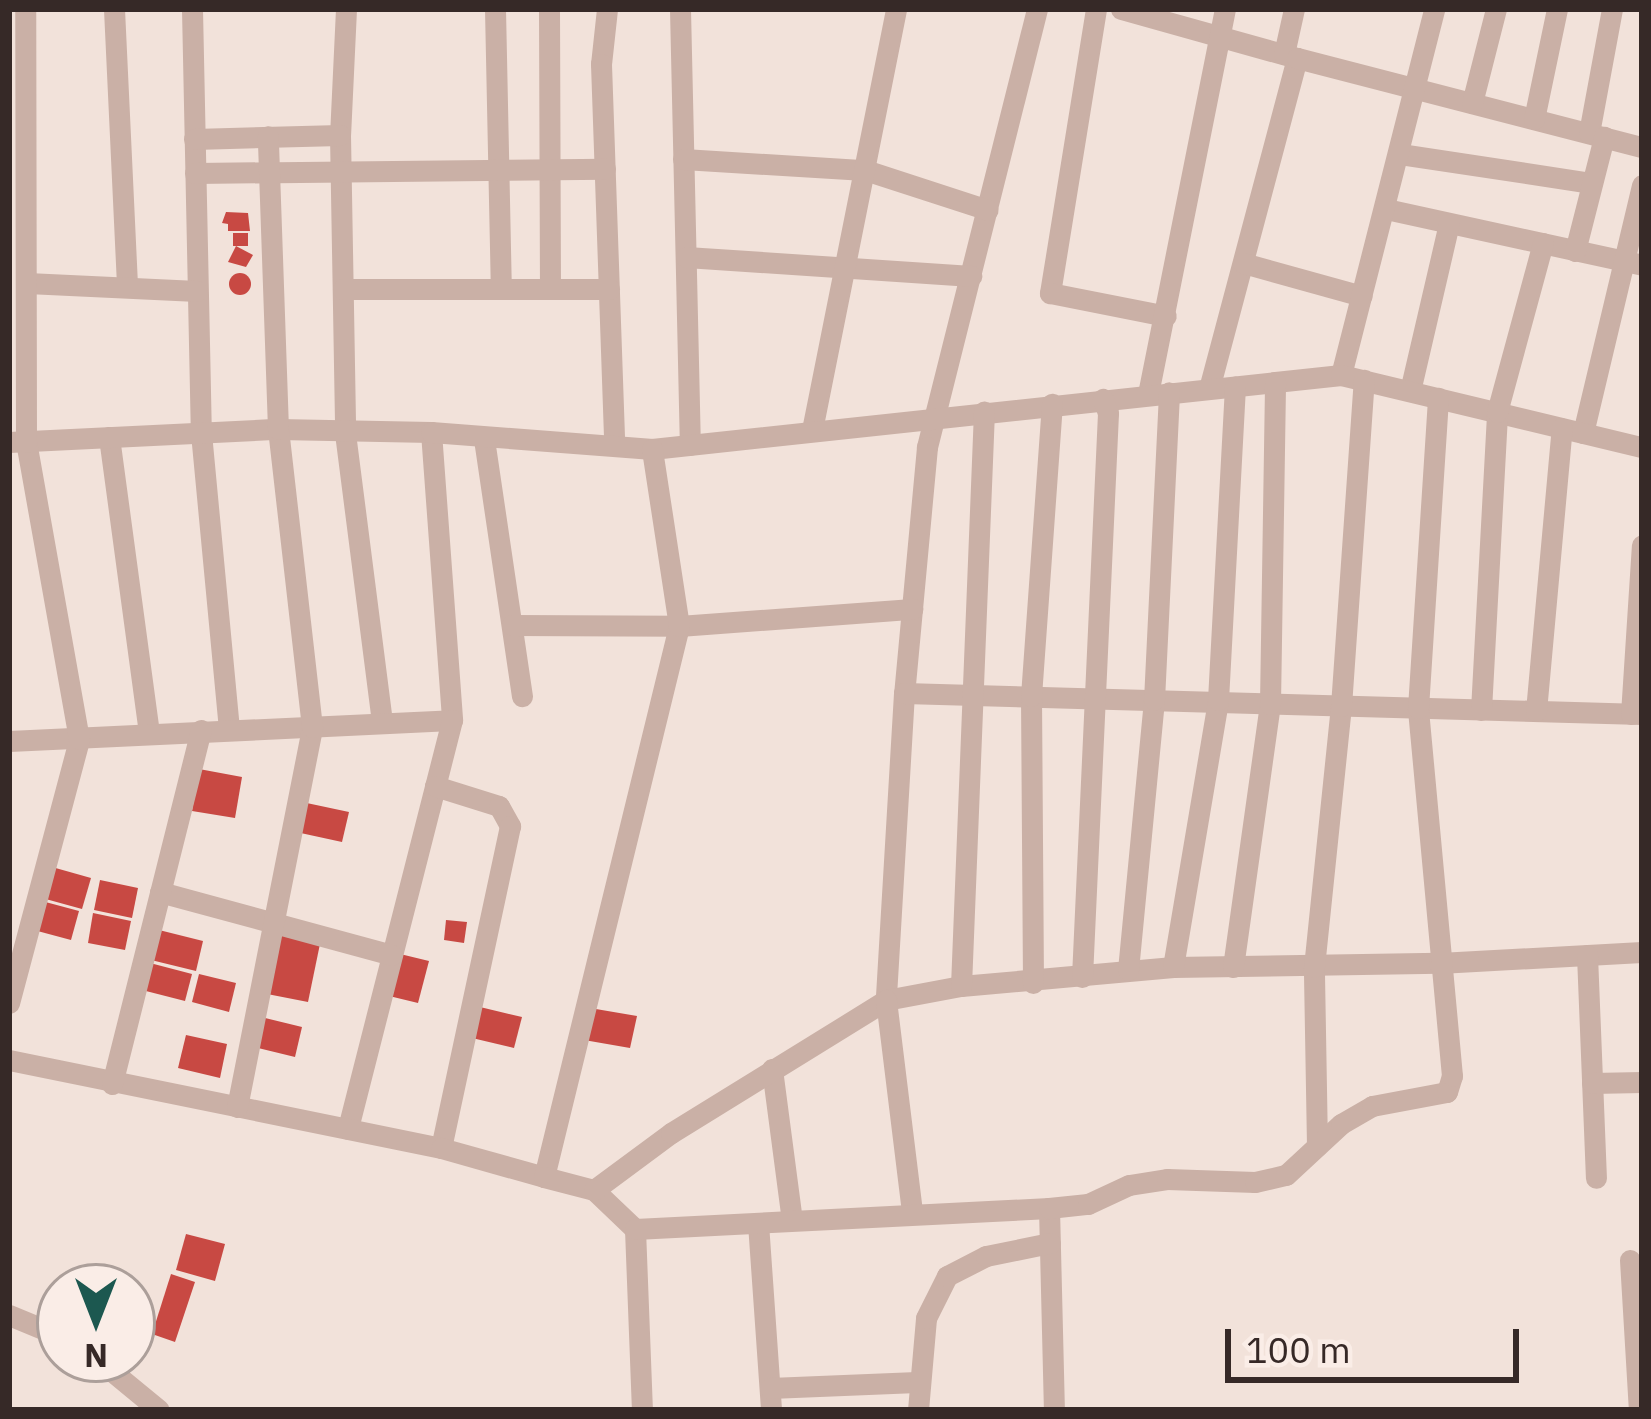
<!DOCTYPE html>
<style>
body{margin:0}
#map{position:relative;width:1651px;height:1419px;overflow:hidden;background:#f2e2da;font-family:"IBM Plex Sans",sans-serif}
div>[style]{position:absolute}
[style*='--x']{left:calc(var(--x)*1px);top:calc(var(--y)*1px);width:calc(var(--w)*1px);rotate:calc(var(--a)*1deg)}
.building>*{inset:0;background:#c84943}
.round{border-radius:50%}
.minor>*{height:21px;margin:-10.5px;padding:0 10.5px;transform-origin:10.5px;border-radius:10.5px;background:#cab0a6}
span{translate:-50% -50%;white-space:nowrap;text-align:center;line-height:1.15;-webkit-text-stroke:12px #faede7;paint-order:stroke}
.frame{position:absolute;inset:0;border:12px solid #362927;pointer-events:none}
.north{position:absolute;left:36px;top:1263px;width:120px;height:120px;box-sizing:border-box;background:#faede7;border:3px solid #ac9f9a;border-radius:50%;rotate:180deg;font-size:33px;font-weight:700;line-height:48px;text-align:center;color:#362927}
.north::after{content:'';display:block;margin:auto;width:42px;height:54px;background:#1c5850;clip-path:polygon(50% 0,100% 100%,50% 72%,0 100%)}
.scale{position:absolute;left:1225px;top:1329px;width:294px;height:54px;box-sizing:border-box;border:6px solid #362927;border-top:0;padding-left:15px;font-size:36px;line-height:42px;white-space:nowrap;color:#362927;-webkit-text-stroke:9px #faede7;paint-order:stroke}
</style>
<div id="map">
<div class="building">
<div style="clip-path:polygon(226px 212px,248px 213px,250px 231px,228px 231px,228px 224px,222px 223px)"></div>
<div style="clip-path:polygon(233px 233px,248px 233px,248px 246px,233px 246px)"></div>
<div style="clip-path:polygon(236px 246px,253px 255px,246px 267px,228px 262px)"></div>
<div class="round" style="left:229px;top:273px;width:22px;height:22px"></div>
<div style="clip-path:polygon(199px 769px,242px 777px,235px 818px,192px 811px)"></div>
<div style="clip-path:polygon(302px 802px,349px 812px,342px 842px,296px 832px)"></div>
<div style="clip-path:polygon(52px 867px,91px 878px,82px 909px,42px 898px)"></div>
<div style="clip-path:polygon(100px 880px,138px 888px,132px 918px,94px 910px)"></div>
<div style="clip-path:polygon(38px 900px,79px 911px,71px 940px,30px 929px)"></div>
<div style="clip-path:polygon(93px 913px,131px 921px,125px 950px,88px 943px)"></div>
<div style="clip-path:polygon(446px 920px,467px 922px,464px 943px,444px 940px)"></div>
<div style="clip-path:polygon(276px 929px,321px 939px,308px 1002px,262px 993px)"></div>
<div style="clip-path:polygon(159px 930px,203px 941px,196px 971px,151px 960px)"></div>
<div style="clip-path:polygon(396px 953px,429px 961px,418px 1003px,385px 995px)"></div>
<div style="clip-path:polygon(150px 963px,192px 974px,185px 1001px,142px 990px)"></div>
<div style="clip-path:polygon(199px 974px,236px 983px,229px 1012px,192px 1002px)"></div>
<div style="clip-path:polygon(480px 1007px,522px 1017px,514px 1048px,472px 1038px)"></div>
<div style="clip-path:polygon(590px 1008px,637px 1016px,630px 1048px,584px 1040px)"></div>
<div style="clip-path:polygon(261px 1017px,302px 1027px,295px 1057px,254px 1047px)"></div>
<div style="clip-path:polygon(186px 1035px,227px 1044px,220px 1078px,178px 1068px)"></div>
<div style="clip-path:polygon(186px 1234px,225px 1244px,215px 1281px,176px 1270px)"></div>
<div style="clip-path:polygon(171px 1274px,195px 1282px,175px 1342px,152px 1334px)"></div>
</div>
<div class="minor">
<div style="--x:114;--y:9;--w:278;--a:87.3"></div>
<div style="--x:192;--y:9;--w:424;--a:88.8"></div>
<div style="--x:201;--y:433;--w:298;--a:84.6"></div>
<div style="--x:346;--y:9;--w:126;--a:92.7"></div>
<div style="--x:340;--y:135;--w:298;--a:89"></div>
<div style="--x:345;--y:433;--w:291;--a:82.7"></div>
<div style="--x:495;--y:9;--w:280;--a:88.8"></div>
<div style="--x:549;--y:9;--w:280;--a:89.8"></div>
<div style="--x:607;--y:9;--w:55;--a:96.2"></div>
<div style="--x:601;--y:64;--w:381;--a:88"></div>
<div style="--x:680;--y:9;--w:436;--a:88.7"></div>
<div style="--x:1037;--y:9;--w:452;--a:104.1"></div>
<div style="--x:927;--y:447;--w:247;--a:95.3"></div>
<div style="--x:904;--y:693;--w:308;--a:93.4"></div>
<div style="--x:886;--y:1000;--w:76;--a:-10.6"></div>
<div style="--x:961;--y:986;--w:213;--a:-5.1"></div>
<div style="--x:1173;--y:967;--w:266;--a:-0.9"></div>
<div style="--x:1439;--y:963;--w:203;--a:-3.1"></div>
<div style="--x:1096;--y:9;--w:288;--a:99.2"></div>
<div style="--x:1050;--y:293;--w:118;--a:11.2"></div>
<div style="--x:1121;--y:9;--w:183;--a:15.6"></div>
<div style="--x:1297;--y:58;--w:342;--a:104.9"></div>
<div style="--x:1284;--y:54;--w:46;--a:-77.5"></div>
<div style="--x:1297;--y:58;--w:356;--a:14.5"></div>
<div style="--x:1472;--y:103;--w:97;--a:-75.7"></div>
<div style="--x:1534;--y:119;--w:112;--a:-78.2"></div>
<div style="--x:1589;--y:133;--w:126;--a:-79.5"></div>
<div style="--x:194;--y:139;--w:146;--a:-1.6"></div>
<div style="--x:1400;--y:154;--w:194;--a:8.6"></div>
<div style="--x:683;--y:159;--w:182;--a:3.5"></div>
<div style="--x:865;--y:170;--w:129;--a:18"></div>
<div style="--x:195;--y:173;--w:410;--a:-0.6"></div>
<div style="--x:1386;--y:209;--w:262;--a:12.3"></div>
<div style="--x:1575;--y:251;--w:118;--a:-75.7"></div>
<div style="--x:686;--y:257;--w:286;--a:3.8"></div>
<div style="--x:1243;--y:263;--w:123;--a:15.5"></div>
<div style="--x:27;--y:283;--w:170;--a:2.7"></div>
<div style="--x:343;--y:289;--w:266;--a:0"></div>
<div style="--x:1341;--y:375;--w:378;--a:-75.7"></div>
<div style="--x:1410;--y:391;--w:172;--a:-76.9"></div>
<div style="--x:1148;--y:394;--w:393;--a:-78.7"></div>
<div style="--x:812;--y:430;--w:429;--a:-78.7"></div>
<div style="--x:431;--y:432;--w:289;--a:85.8"></div>
<div style="--x:1583;--y:433;--w:255;--a:-76.6"></div>
<div style="--x:109;--y:437;--w:299;--a:82.3"></div>
<div style="--x:484;--y:439;--w:260;--a:81.6"></div>
<div style="--x:9;--y:442;--w:269;--a:-2.8"></div>
<div style="--x:278;--y:429;--w:153;--a:1.1"></div>
<div style="--x:431;--y:432;--w:222;--a:4.4"></div>
<div style="--x:652;--y:449;--w:693;--a:-6.13"></div>
<div style="--x:1341;--y:375;--w:309;--a:13.5"></div>
<div style="--x:512;--y:625;--w:167;--a:0.3"></div>
<div style="--x:679;--y:626;--w:234;--a:-4.2"></div>
<div style="--x:904;--y:693;--w:738;--a:1.63"></div>
<div style="--x:1481;--y:710;--w:298;--a:-86.9"></div>
<div style="--x:1497;--y:412;--w:175;--a:-74.8"></div>
<div style="--x:1536;--y:711;--w:284;--a:-84.8"></div>
<div style="--x:1631;--y:714;--w:169;--a:-86.3"></div>
<div style="--x:9;--y:741;--w:443;--a:-2.7"></div>
<div style="--x:452;--y:720;--w:422;--a:104.3"></div>
<div style="--x:435;--y:786;--w:67;--a:17.4"></div>
<div style="--x:499;--y:806;--w:23;--a:61"></div>
<div style="--x:510;--y:826;--w:329;--a:102.1"></div>
<div style="--x:160;--y:892;--w:240;--a:15.2"></div>
<div style="--x:1587;--y:955;--w:223;--a:87.7"></div>
<div style="--x:1173;--y:967;--w:271;--a:-80.4"></div>
<div style="--x:1218;--y:700;--w:314;--a:-86.9"></div>
<div style="--x:1233;--y:967;--w:266;--a:-82"></div>
<div style="--x:1270;--y:704;--w:322;--a:-89.1"></div>
<div style="--x:1128;--y:970;--w:271;--a:-84.5"></div>
<div style="--x:1154;--y:700;--w:308;--a:-87.2"></div>
<div style="--x:1082;--y:977;--w:565;--a:-87.36"></div>
<div style="--x:1108;--y:413;--w:15;--a:-110"></div>
<div style="--x:1033;--y:983;--w:287;--a:-90.4"></div>
<div style="--x:1031;--y:696;--w:293;--a:-85.9"></div>
<div style="--x:961;--y:986;--w:575;--a:-87.71"></div>
<div style="--x:9;--y:1003;--w:273;--a:-75.1"></div>
<div style="--x:79;--y:739;--w:302;--a:-100.1"></div>
<div style="--x:26;--y:442;--w:433;--a:-90.1"></div>
<div style="--x:9;--y:1060;--w:441;--a:11.5"></div>
<div style="--x:441;--y:1148;--w:107;--a:15.7"></div>
<div style="--x:544;--y:1177;--w:567;--a:-76.23"></div>
<div style="--x:679;--y:626;--w:179;--a:-98.7"></div>
<div style="--x:772;--y:1069;--w:152;--a:82.5"></div>
<div style="--x:1592;--y:1083;--w:50;--a:-1.1"></div>
<div style="--x:112;--y:1084;--w:365;--a:-75.9"></div>
<div style="--x:237;--y:1107;--w:387;--a:-78.8"></div>
<div style="--x:312;--y:727;--w:300;--a:-96.5"></div>
<div style="--x:278;--y:429;--w:293;--a:-92"></div>
<div style="--x:1317;--y:1146;--w:179;--a:-91"></div>
<div style="--x:1314;--y:967;--w:262;--a:-84.1"></div>
<div style="--x:1341;--y:706;--w:327;--a:-86"></div>
<div style="--x:544;--y:1177;--w:52;--a:14.6"></div>
<div style="--x:594;--y:1190;--w:57;--a:43.6"></div>
<div style="--x:635;--y:1229;--w:181;--a:87.8"></div>
<div style="--x:594;--y:1190;--w:96;--a:-36.5"></div>
<div style="--x:671;--y:1133;--w:253;--a:-31.7"></div>
<div style="--x:886;--y:1000;--w:215;--a:83"></div>
<div style="--x:1049;--y:1208;--w:202;--a:88.6"></div>
<div style="--x:758;--y:1223;--w:187;--a:86"></div>
<div style="--x:635;--y:1229;--w:415;--a:-2.9"></div>
<div style="--x:1049;--y:1208;--w:39;--a:-6"></div>
<div style="--x:1088;--y:1204;--w:45;--a:-24.9"></div>
<div style="--x:1129;--y:1185;--w:38;--a:-9"></div>
<div style="--x:1167;--y:1179;--w:88;--a:2"></div>
<div style="--x:1255;--y:1182;--w:32;--a:-13"></div>
<div style="--x:1286;--y:1175;--w:75;--a:-42.8"></div>
<div style="--x:1341;--y:1124;--w:36;--a:-30"></div>
<div style="--x:1372;--y:1106;--w:76;--a:-10.6"></div>
<div style="--x:1447;--y:1092;--w:17;--a:-73"></div>
<div style="--x:1452;--y:1076;--w:370;--a:-95.3"></div>
<div style="--x:1418;--y:708;--w:311;--a:-86.3"></div>
<div style="--x:1630;--y:1260;--w:150;--a:86.6"></div>
<div style="--x:9;--y:1315;--w:55;--a:22.4"></div>
<div style="--x:97;--y:1359;--w:80;--a:39.4"></div>
<div style="--x:770;--y:1388;--w:147;--a:-2.3"></div>
<div style="--x:918;--y:1410;--w:92;--a:-85"></div>
<div style="--x:926;--y:1318;--w:47;--a:-63.4"></div>
<div style="--x:947;--y:1276;--w:44;--a:-27.1"></div>
<div style="--x:986;--y:1256;--w:65;--a:-11.5"></div>
</div>
<div class="frame"></div>
<div class="north">N</div>
<div class="scale">100 m</div>
</div>
